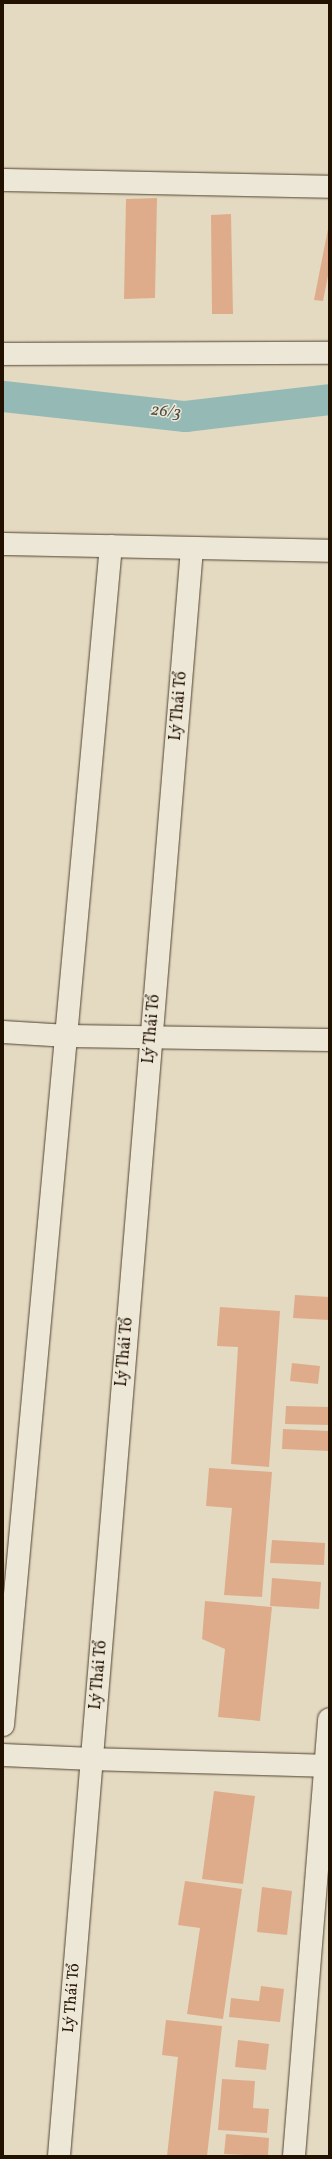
<!DOCTYPE html>
<meta charset="utf-8">
<style>
body{margin:0}
#map{position:relative;width:332px;height:2159px;overflow:hidden;background:#e4dac1;font-family:Vollkorn,serif}
div>[style]{position:absolute}
[style*='--x']{left:calc(var(--x)*1px);top:calc(var(--y)*1px);width:calc(var(--w)*1px);rotate:calc(var(--a)*1deg)}
.canal>*{height:31px;margin:-15.5px;padding:0 15.5px;transform-origin:15.5px;border-radius:15.5px;background:#95bab6}
.building>*{inset:0;background:#deac8b}
.roads{filter:drop-shadow(0 0 1px #534330) drop-shadow(0 0 1px #534330)}
.minor>*{height:22px;margin:-11px;padding:0 11px;transform-origin:11px;border-radius:11px;background:#ede7d7}
.tertiary>*{height:22px;margin:-11px;padding:0 11px;transform-origin:11px;border-radius:11px;background:#ede7d7}
span{translate:-50% -50%;white-space:nowrap;text-align:center;line-height:1.15;-webkit-text-stroke:3px #ede7d7;paint-order:stroke}
.street-label{font-size:16px;color:#231100}
.water-label{font-size:17px;color:#4b4c40;font-style:italic}
.frame{position:absolute;inset:0;border:4px solid #231100;pointer-events:none}
</style>
<div id="map">
<div class="canal">
<div style="--x:3;--y:396;--w:183;--a:6.3"></div>
<div style="--x:185;--y:416;--w:145;--a:-6.7"></div>
</div>
<div class="building">
<div style="clip-path:polygon(157px 198px,155px 298px,124px 299px,126px 199px)"></div>
<div style="clip-path:polygon(231px 214px,233px 314px,212px 314px,211px 215px)"></div>
<div style="clip-path:polygon(329px 224px,329px 271px,323px 301px,314px 300px)"></div>
<div style="clip-path:polygon(295px 1295px,329px 1297px,329px 1320px,293px 1318px)"></div>
<div style="clip-path:polygon(220px 1307px,280px 1311px,269px 1467px,231px 1464px,238px 1347px,217px 1346px)"></div>
<div style="clip-path:polygon(292px 1363px,320px 1366px,318px 1384px,290px 1381px)"></div>
<div style="clip-path:polygon(286px 1406px,329px 1407px,329px 1425px,285px 1424px)"></div>
<div style="clip-path:polygon(283px 1429px,329px 1431px,329px 1451px,282px 1449px)"></div>
<div style="clip-path:polygon(209px 1468px,272px 1472px,262px 1597px,224px 1595px,232px 1508px,206px 1506px)"></div>
<div style="clip-path:polygon(272px 1540px,325px 1543px,324px 1565px,270px 1563px)"></div>
<div style="clip-path:polygon(272px 1578px,321px 1582px,319px 1609px,270px 1606px)"></div>
<div style="clip-path:polygon(205px 1601px,272px 1607px,260px 1721px,218px 1717px,225px 1649px,202px 1639px)"></div>
<div style="clip-path:polygon(214px 1791px,255px 1796px,243px 1884px,202px 1879px)"></div>
<div style="clip-path:polygon(185px 1881px,242px 1889px,223px 2019px,187px 2014px,200px 1928px,178px 1925px)"></div>
<div style="clip-path:polygon(262px 1887px,292px 1891px,287px 1935px,257px 1932px)"></div>
<div style="clip-path:polygon(261px 1986px,284px 1989px,280px 2022px,229px 2017px,231px 1998px,259px 2001px)"></div>
<div style="clip-path:polygon(166px 2020px,222px 2026px,207px 2156px,167px 2156px,178px 2057px,162px 2055px)"></div>
<div style="clip-path:polygon(238px 2040px,269px 2044px,266px 2070px,235px 2067px)"></div>
<div style="clip-path:polygon(222px 2079px,255px 2081px,253px 2108px,269px 2109px,267px 2133px,218px 2130px)"></div>
<div style="clip-path:polygon(226px 2134px,269px 2138px,268px 2156px,224px 2154px)"></div>
</div>
<div class="roads">
<div class="minor">
<div style="--x:3;--y:180;--w:326;--a:1.2"></div>
<div style="--x:3;--y:354;--w:326;--a:-0.2"></div>
<div style="--x:3;--y:544;--w:326;--a:1.2"></div>
<div style="--x:3;--y:1032;--w:65;--a:3.5"></div>
<div style="--x:92;--y:1759;--w:237;--a:1.7"></div>
<div style="--x:294;--y:2156;--w:438;--a:-85.4"></div>
</div>
<div class="tertiary">
<div style="--x:68;--y:1036;--w:261;--a:0.9"></div>
<div style="--x:3;--y:1725;--w:1184;--a:-84.77"></div>
<div style="--x:3;--y:1755;--w:89;--a:2.6"></div>
<div style="--x:59;--y:2156;--w:1613;--a:-85.27"></div>
</div>
</div>
<div class="street-label">
<span style="left:179px;top:706px;rotate:-85deg">Lý Thái Tổ</span>
<span style="left:152px;top:1029px;rotate:-85deg">Lý Thái Tổ</span>
<span style="left:125px;top:1352px;rotate:-85deg">Lý Thái Tổ</span>
<span style="left:99px;top:1675px;rotate:-85deg">Lý Thái Tổ</span>
<span style="left:72px;top:1998px;rotate:-85deg">Lý Thái Tổ</span>
</div>
<div class="water-label">
<span style="left:166px;top:412px;rotate:6deg">26/3</span>
</div>
<div class="frame"></div>
</div>
